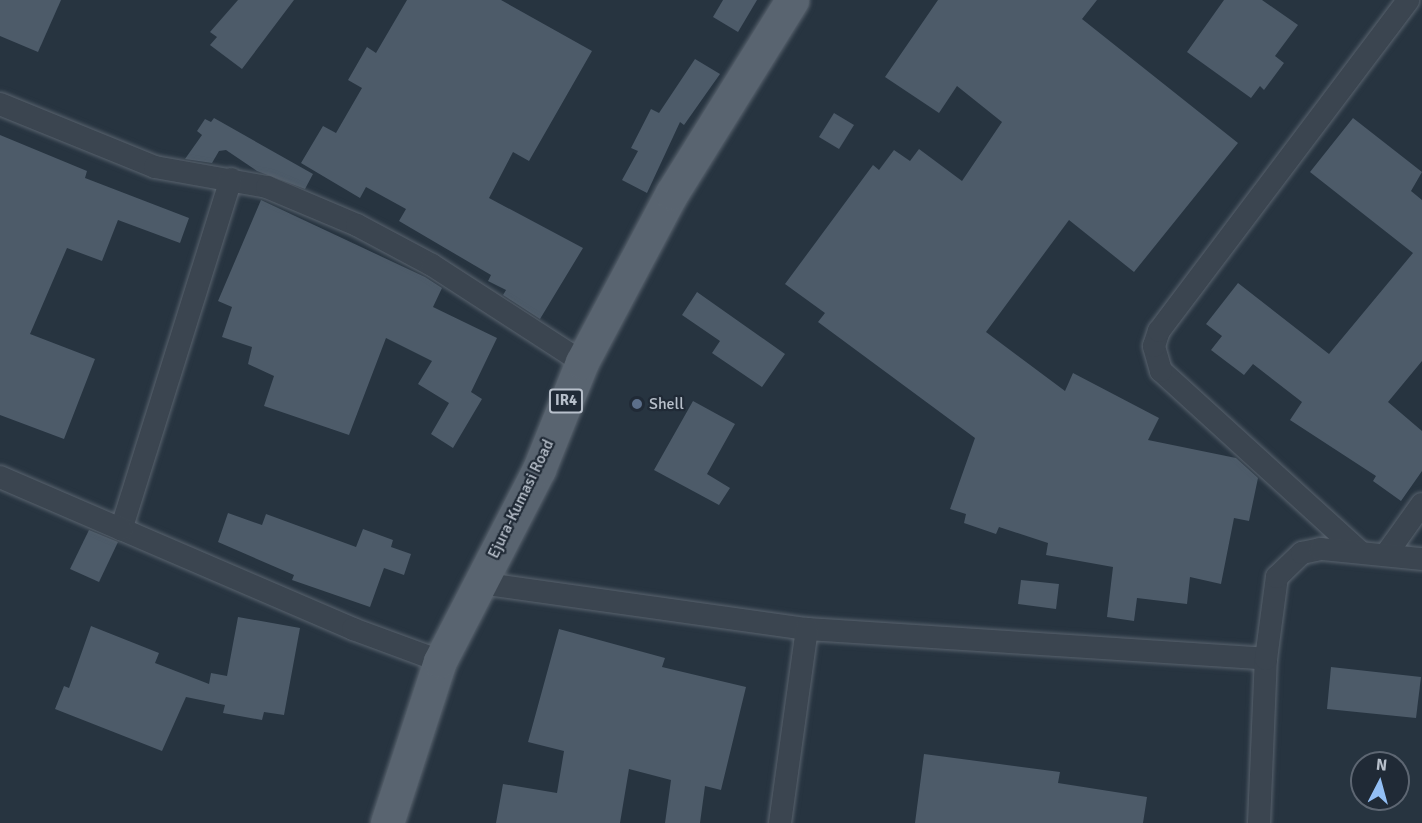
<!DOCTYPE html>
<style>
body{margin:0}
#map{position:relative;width:1422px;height:823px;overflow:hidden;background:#273440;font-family:Signika,sans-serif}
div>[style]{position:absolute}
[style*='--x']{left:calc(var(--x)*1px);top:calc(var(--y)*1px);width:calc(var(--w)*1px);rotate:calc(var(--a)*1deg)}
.building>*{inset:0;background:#4d5b69}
.roads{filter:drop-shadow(0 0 2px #59636e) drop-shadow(0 0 2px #59636e)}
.street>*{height:22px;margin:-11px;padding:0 11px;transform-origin:11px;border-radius:11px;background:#3b4550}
.primary>*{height:33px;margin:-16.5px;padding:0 16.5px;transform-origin:16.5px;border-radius:16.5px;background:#596470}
.dots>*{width:16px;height:16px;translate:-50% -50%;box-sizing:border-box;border:3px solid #202a36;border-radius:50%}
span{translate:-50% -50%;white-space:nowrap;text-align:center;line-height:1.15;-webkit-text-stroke:4.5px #202a36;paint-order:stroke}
.shield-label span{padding:2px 4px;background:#202a36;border:2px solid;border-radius:4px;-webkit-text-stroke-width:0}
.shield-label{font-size:15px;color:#b8c0cb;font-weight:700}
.poi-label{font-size:16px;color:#b8c0cb}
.left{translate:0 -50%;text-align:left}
.street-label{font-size:16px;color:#b8c0cb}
.north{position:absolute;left:1350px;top:751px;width:60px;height:60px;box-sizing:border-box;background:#202a36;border:2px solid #5d6672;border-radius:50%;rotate:6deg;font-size:16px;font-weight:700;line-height:24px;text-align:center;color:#b8c0cb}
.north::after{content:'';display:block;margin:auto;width:21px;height:27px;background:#93bff5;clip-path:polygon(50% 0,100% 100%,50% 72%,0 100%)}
</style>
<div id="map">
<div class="building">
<div style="clip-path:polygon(0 0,61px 0,38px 52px,0 36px)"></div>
<div style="clip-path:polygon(238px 0,294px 0,242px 69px,210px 45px,217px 37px,210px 32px)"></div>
<div style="clip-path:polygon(407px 0,501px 0,592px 51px,529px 161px,513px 152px,489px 198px,583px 248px,540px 319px,503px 295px,506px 290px,488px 281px,491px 275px,399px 221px,406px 209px,366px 187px,360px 198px,301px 163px,323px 126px,336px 133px,362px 88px,348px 80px,367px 47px,376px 53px)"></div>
<div style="clip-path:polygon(723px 0,757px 0,738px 32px,713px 17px)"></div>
<div style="clip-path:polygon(938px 0,1097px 0,1082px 19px,1238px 143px,1134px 272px,1069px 220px,986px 332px,1065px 391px,1073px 373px,1159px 418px,1148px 440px,1236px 458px,1258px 478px,1249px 521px,1234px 518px,1221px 584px,1190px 577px,1187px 604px,1137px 598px,1134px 621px,1107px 617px,1113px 567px,1046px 555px,1048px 543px,999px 527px,996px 534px,964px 523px,966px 514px,950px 509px,975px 438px,818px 322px,825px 313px,785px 284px,873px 165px,879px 170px,894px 150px,910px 161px,919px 149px,962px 181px,1002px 122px,957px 86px,939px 113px,885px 77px)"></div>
<div style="clip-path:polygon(1224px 0,1262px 0,1298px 25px,1275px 56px,1284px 63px,1264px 90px,1260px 86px,1251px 98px,1187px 52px)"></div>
<div style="clip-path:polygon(695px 59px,720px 74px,684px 125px,680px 122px,647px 193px,622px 180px,638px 151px,631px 148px,651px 109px,659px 113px)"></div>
<div style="clip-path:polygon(834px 113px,854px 125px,839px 149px,819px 137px)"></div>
<div style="clip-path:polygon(214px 118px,313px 174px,305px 189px,257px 171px,226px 150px,219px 151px,212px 163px,185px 159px,202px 135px,197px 131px,205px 119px,211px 122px)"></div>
<div style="clip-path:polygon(1353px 118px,1422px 172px,1411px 191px,1422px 200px,1422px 361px,1388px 402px,1422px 431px,1422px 471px,1401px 501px,1373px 481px,1376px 476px,1290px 420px,1302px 402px,1253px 364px,1244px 375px,1211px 350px,1222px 336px,1206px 324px,1238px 283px,1329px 354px,1413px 253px,1310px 172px)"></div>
<div style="clip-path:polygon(0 135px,87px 171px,85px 178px,189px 218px,180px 243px,118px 220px,102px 261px,67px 248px,30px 334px,95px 359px,64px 439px,0 415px)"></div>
<div style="clip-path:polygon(261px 200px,425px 277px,442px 288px,433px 307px,497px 338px,471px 392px,482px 399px,453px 448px,431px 434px,449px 403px,418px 384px,432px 361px,386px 338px,349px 435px,264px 406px,274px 376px,248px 364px,252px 347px,222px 337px,232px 307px,218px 301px)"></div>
<div style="clip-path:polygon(697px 292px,785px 354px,762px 387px,712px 353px,720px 341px,682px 315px)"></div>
<div style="clip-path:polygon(693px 401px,735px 424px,707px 474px,730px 488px,719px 505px,654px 470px)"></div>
<div style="clip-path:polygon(228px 513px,262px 525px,266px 514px,356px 547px,363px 529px,393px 540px,391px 547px,411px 554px,404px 575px,384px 568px,370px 607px,292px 580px,294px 575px,218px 542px)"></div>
<div style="clip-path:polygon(89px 530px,118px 542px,99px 582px,70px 569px)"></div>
<div style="clip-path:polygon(1021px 580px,1059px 584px,1056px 609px,1018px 604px)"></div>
<div style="clip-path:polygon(238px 617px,300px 628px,284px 715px,264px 712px,262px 720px,223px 713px,225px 705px,186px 697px,162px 751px,55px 709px,64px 686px,69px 688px,91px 626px,159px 653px,155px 663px,209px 684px,211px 673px,227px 676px)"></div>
<div style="clip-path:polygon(559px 629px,665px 658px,662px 667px,746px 687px,721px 790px,705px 786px,700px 823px,665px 823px,671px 780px,629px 769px,620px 823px,496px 823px,503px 784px,557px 793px,564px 751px,528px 742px)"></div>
<div style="clip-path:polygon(1331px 667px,1421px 677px,1416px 718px,1327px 709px)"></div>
<div style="clip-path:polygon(924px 754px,1060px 772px,1058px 783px,1147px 797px,1143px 823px,915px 823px)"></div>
</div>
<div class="roads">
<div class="street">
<div style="--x:0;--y:104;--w:167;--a:22.1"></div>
<div style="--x:155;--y:167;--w:114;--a:10.1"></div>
<div style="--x:267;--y:187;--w:98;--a:22.9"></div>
<div style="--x:357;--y:225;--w:85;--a:28.1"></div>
<div style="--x:432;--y:265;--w:179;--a:32.9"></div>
<div style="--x:231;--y:179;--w:367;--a:107.4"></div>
<div style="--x:121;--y:529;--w:253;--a:23.3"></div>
<div style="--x:353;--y:629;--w:93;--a:20.2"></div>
<div style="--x:0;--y:477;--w:132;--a:23.3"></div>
<div style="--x:1360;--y:552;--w:269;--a:-137.7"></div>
<div style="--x:1161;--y:371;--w:26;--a:-106"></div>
<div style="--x:1154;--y:346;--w:16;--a:-72"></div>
<div style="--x:1159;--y:331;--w:414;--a:-53"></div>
<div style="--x:1387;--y:553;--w:60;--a:-54.5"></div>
<div style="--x:479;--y:583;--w:331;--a:8"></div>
<div style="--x:807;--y:629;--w:460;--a:3.7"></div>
<div style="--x:780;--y:823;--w:196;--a:-82.1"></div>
<div style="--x:1259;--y:823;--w:164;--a:-87.6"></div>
<div style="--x:1266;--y:659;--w:83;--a:-82.4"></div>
<div style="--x:1277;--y:577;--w:35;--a:-44"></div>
<div style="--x:1302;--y:553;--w:19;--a:-12"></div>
<div style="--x:1321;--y:549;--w:101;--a:5.7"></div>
</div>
<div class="primary">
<div style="--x:387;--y:823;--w:170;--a:-71.9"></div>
<div style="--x:440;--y:661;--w:216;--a:-62.7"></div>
<div style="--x:539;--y:469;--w:115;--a:-68.1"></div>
<div style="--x:582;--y:362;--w:191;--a:-62"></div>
<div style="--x:672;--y:193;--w:227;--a:-58.1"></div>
</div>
</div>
<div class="dots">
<div style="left:637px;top:404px;background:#5c6f8a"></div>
</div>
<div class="shield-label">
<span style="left:566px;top:401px">IR4</span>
</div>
<div class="poi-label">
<span class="left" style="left:649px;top:404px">Shell</span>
</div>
<div class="street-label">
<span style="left:521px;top:499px;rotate:-64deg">Ejura-Kumasi Road</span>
</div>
<div class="north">N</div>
</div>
